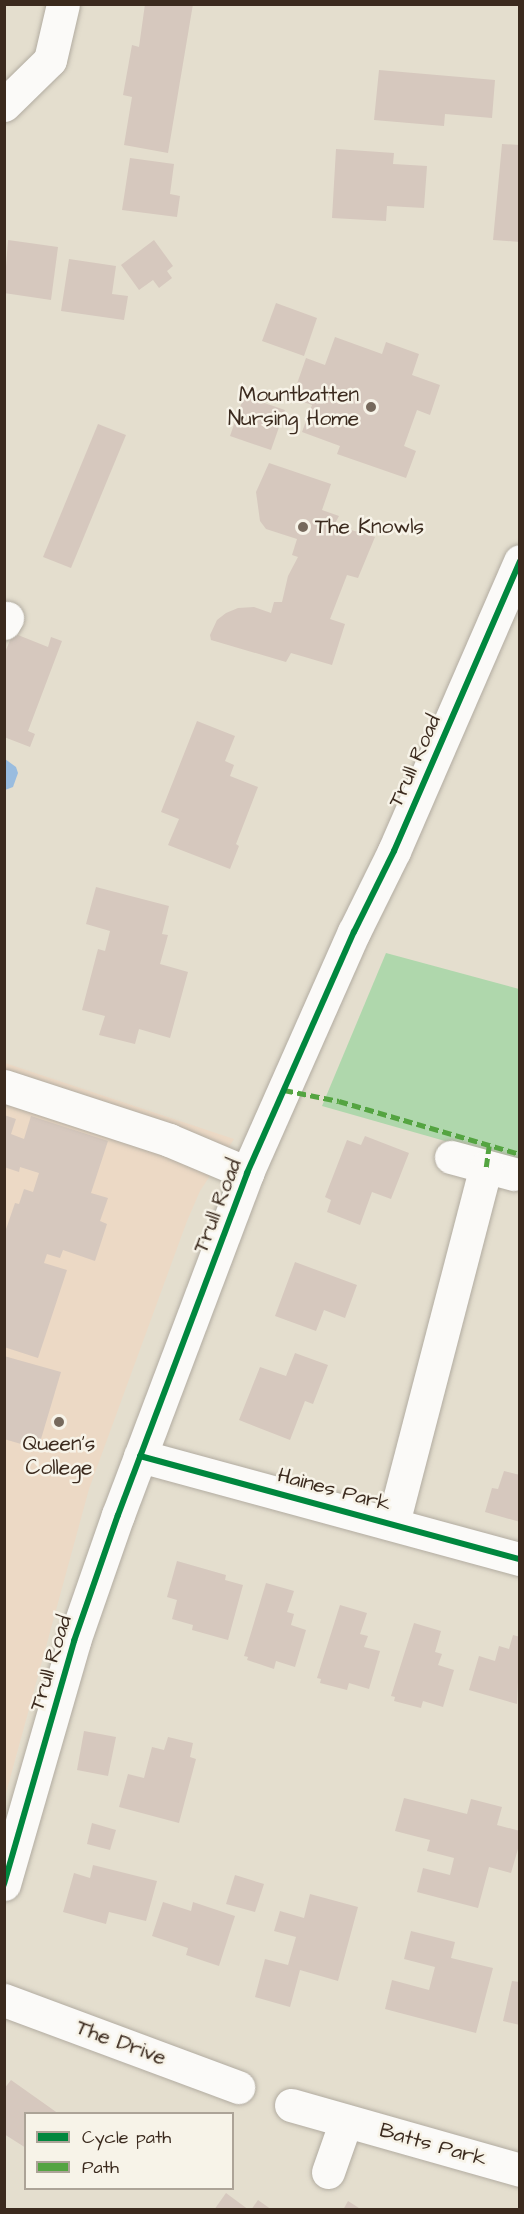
<!DOCTYPE html>
<style>
body{margin:0}
#map{position:relative;width:524px;height:2214px;overflow:hidden;background:#e4dece;font-family:"Architects Daughter",sans-serif}
div>[style]{position:absolute}
[style*='--x']{left:calc(var(--x)*1px);top:calc(var(--y)*1px);width:calc(var(--w)*1px);rotate:calc(var(--a)*1deg)}
.built>*{inset:0;background:#ecd9c5}
.green>*{inset:0;background:#afd7ac}
.water>*{inset:0;background:#99bcdf}
.building>*{inset:0;background:#d6c8be}
.roads{filter:drop-shadow(0 0 2px #b2aca1) drop-shadow(0 0 2px #b2aca1)}
.minor>*{height:33px;margin:-16.5px;padding:0 16.5px;transform-origin:16.5px;border-radius:16.5px;background:#fbfaf8}
.quiet>*{height:4.5px;margin-top:-2.25px;transform-origin:0;background:repeating-linear-gradient(90deg,#54a441 0 9px,transparent 0 13.5px)}
.cycleway>*{height:6px;margin:-3px;padding:0 3px;transform-origin:3px;border-radius:3px;background:#00873e}
.dots>*{width:16px;height:16px;translate:-50% -50%;box-sizing:border-box;border:3px solid #f7f3e8;border-radius:50%}
span{translate:-50% -50%;white-space:nowrap;text-align:center;line-height:1.15;-webkit-text-stroke:5px #f7f3e8;paint-order:stroke}
.poi-label{font-size:21px;color:#3b2a1e}
.right{translate:-100% -50%;text-align:right}
.left{translate:0 -50%;text-align:left}
.street-label{font-size:21px;color:#3b2a1e}
.frame{position:absolute;inset:0;border:6px solid #3b2a1e;pointer-events:none}
.legend{position:absolute;left:24px;top:2112px;width:210px;height:78px;box-sizing:border-box;background:#f7f3e8;border:2px solid #aca397;margin:0;padding:8px 10px;list-style:none;font-size:18px;color:#3b2a1e}
.legend li{display:flex;align-items:center;gap:12px;height:30px}
.legend b{width:30px;border:2px solid #aca397}
</style>
<div id="map">
<div class="built">
<div style="clip-path:polygon(5px 1063px,234px 1139px,200px 1191px,187px 1221px,89px 1489px,5px 1797px)"></div>
</div>
<div class="green">
<div style="clip-path:polygon(386px 953px,519px 989px,519px 1162px,322px 1106px)"></div>
</div>
<div class="water">
<div style="clip-path:polygon(5px 759px,16px 767px,18px 773px,13px 787px,5px 790px)"></div>
</div>
<div class="building">
<div style="clip-path:polygon(145px 4px,193px 4px,168px 153px,124px 145px,132px 97px,123px 95px,132px 45px,139px 47px)"></div>
<div style="clip-path:polygon(379px 70px,495px 80px,492px 118px,445px 114px,444px 126px,374px 120px)"></div>
<div style="clip-path:polygon(502px 144px,520px 145px,520px 242px,493px 240px)"></div>
<div style="clip-path:polygon(336px 149px,394px 153px,393px 164px,427px 166px,424px 208px,387px 206px,386px 221px,332px 218px)"></div>
<div style="clip-path:polygon(130px 158px,174px 164px,170px 194px,180px 196px,177px 217px,122px 210px)"></div>
<div style="clip-path:polygon(8px 240px,58px 247px,51px 300px,4px 293px)"></div>
<div style="clip-path:polygon(154px 240px,173px 266px,167px 271px,172px 278px,159px 288px,153px 280px,139px 290px,121px 265px)"></div>
<div style="clip-path:polygon(69px 259px,116px 266px,112px 294px,128px 296px,124px 320px,61px 311px)"></div>
<div style="clip-path:polygon(276px 303px,317px 318px,304px 356px,262px 341px)"></div>
<div style="clip-path:polygon(335px 337px,382px 354px,386px 342px,419px 354px,412px 375px,440px 385px,430px 415px,417px 410px,404px 446px,416px 451px,406px 478px,337px 454px,340px 446px,302px 432px,312px 405px,292px 398px,306px 358px,325px 365px)"></div>
<div style="clip-path:polygon(244px 396px,285px 410px,271px 450px,230px 436px)"></div>
<div style="clip-path:polygon(98px 424px,126px 435px,71px 568px,43px 557px)"></div>
<div style="clip-path:polygon(269px 463px,331px 484px,322px 510px,339px 516px,334px 525px,375px 537px,358px 578px,347px 575px,330px 619px,345px 624px,332px 665px,291px 653px,286px 662px,211px 640px,210px 635px,217px 620px,226px 613px,238px 608px,254px 607px,271px 613px,274px 602px,282px 602px,288px 576px,298px 557px,292px 555px,297px 539px,266px 529px,260px 521px,256px 492px)"></div>
<div style="clip-path:polygon(13px 633px,48px 647px,51px 637px,62px 641px,28px 731px,35px 734px,30px 747px,4px 737px,4px 655px)"></div>
<div style="clip-path:polygon(197px 721px,235px 736px,225px 761px,234px 765px,230px 776px,258px 787px,236px 844px,239px 846px,230px 869px,168px 845px,179px 819px,161px 812px)"></div>
<div style="clip-path:polygon(96px 887px,169px 906px,162px 934px,168px 935px,160px 964px,188px 972px,170px 1038px,139px 1029px,135px 1044px,99px 1035px,105px 1016px,82px 1010px,98px 949px,105px 951px,110px 931px,86px 924px)"></div>
<div style="clip-path:polygon(4px 1115px,16px 1119px,11px 1134px,24px 1139px,31px 1116px,108px 1141px,91px 1193px,108px 1198px,100px 1221px,107px 1224px,95px 1261px,63px 1250px,60px 1258px,47px 1254px,44px 1263px,67px 1270px,38px 1358px,4px 1347px,4px 1235px,15px 1203px,19px 1204px,24px 1189px,33px 1192px,39px 1173px,20px 1167px,19px 1172px,4px 1167px)"></div>
<div style="clip-path:polygon(365px 1136px,409px 1153px,391px 1199px,372px 1192px,360px 1225px,327px 1212px,331px 1200px,325px 1197px,347px 1140px,361px 1145px)"></div>
<div style="clip-path:polygon(295px 1262px,357px 1285px,345px 1318px,324px 1310px,316px 1331px,275px 1316px)"></div>
<div style="clip-path:polygon(295px 1353px,328px 1365px,313px 1404px,305px 1401px,290px 1440px,239px 1420px,260px 1367px,286px 1376px)"></div>
<div style="clip-path:polygon(4px 1356px,61px 1372px,38px 1449px,4px 1439px)"></div>
<div style="clip-path:polygon(504px 1471px,520px 1475px,520px 1522px,485px 1512px,492px 1488px,498px 1489px)"></div>
<div style="clip-path:polygon(177px 1561px,226px 1575px,225px 1580px,243px 1585px,228px 1640px,192px 1630px,193px 1625px,172px 1619px,177px 1600px,167px 1597px)"></div>
<div style="clip-path:polygon(266px 1583px,294px 1591px,287px 1612px,294px 1614px,291px 1625px,306px 1630px,295px 1667px,276px 1661px,274px 1669px,247px 1660px,248px 1657px,244px 1656px)"></div>
<div style="clip-path:polygon(340px 1605px,367px 1613px,360px 1634px,368px 1636px,364px 1647px,380px 1651px,369px 1689px,349px 1683px,347px 1690px,320px 1683px,321px 1679px,317px 1678px)"></div>
<div style="clip-path:polygon(414px 1623px,441px 1631px,435px 1652px,442px 1654px,438px 1665px,454px 1670px,443px 1707px,423px 1701px,421px 1708px,394px 1701px,395px 1697px,391px 1696px)"></div>
<div style="clip-path:polygon(513px 1635px,520px 1637px,517px 1704px,469px 1690px,479px 1656px,495px 1661px,499px 1646px,509px 1649px)"></div>
<div style="clip-path:polygon(84px 1731px,116px 1737px,108px 1776px,77px 1770px)"></div>
<div style="clip-path:polygon(168px 1737px,193px 1743px,190px 1757px,196px 1759px,179px 1823px,119px 1807px,128px 1774px,144px 1778px,152px 1747px,164px 1750px)"></div>
<div style="clip-path:polygon(404px 1798px,467px 1814px,471px 1799px,502px 1807px,497px 1825px,520px 1831px,520px 1842px,511px 1873px,489px 1867px,478px 1908px,417px 1892px,423px 1868px,450px 1875px,454px 1858px,427px 1851px,430px 1840px,395px 1831px)"></div>
<div style="clip-path:polygon(92px 1823px,116px 1830px,110px 1850px,87px 1844px)"></div>
<div style="clip-path:polygon(93px 1865px,157px 1881px,146px 1921px,109px 1912px,106px 1924px,63px 1912px,74px 1873px,90px 1878px)"></div>
<div style="clip-path:polygon(235px 1875px,264px 1884px,255px 1912px,226px 1904px)"></div>
<div style="clip-path:polygon(310px 1894px,358px 1907px,338px 1981px,300px 1970px,290px 2007px,255px 1997px,265px 1959px,288px 1965px,296px 1937px,274px 1931px,280px 1911px,304px 1918px)"></div>
<div style="clip-path:polygon(163px 1902px,191px 1911px,193px 1902px,235px 1916px,219px 1966px,186px 1955px,188px 1948px,152px 1936px)"></div>
<div style="clip-path:polygon(411px 1931px,455px 1942px,451px 1958px,493px 1968px,476px 2033px,385px 2009px,392px 1980px,429px 1990px,435px 1967px,404px 1959px)"></div>
<div style="clip-path:polygon(512px 1981px,520px 1982px,520px 2025px,503px 2021px)"></div>
<div style="clip-path:polygon(11px 2080px,59px 2114px,26px 2114px,26px 2148px,4px 2134px,4px 2089px)"></div>
<div style="clip-path:polygon(226px 2193px,249px 2210px,214px 2210px)"></div>
<div style="clip-path:polygon(258px 2200px,272px 2210px,251px 2210px)"></div>
<div style="clip-path:polygon(348px 2201px,362px 2210px,343px 2210px)"></div>
</div>
<div class="roads">
<div class="minor">
<div style="--x:4;--y:105;--w:64;--a:-44.4"></div>
<div style="--x:50;--y:60;--w:57;--a:-76.9"></div>
<div style="--x:4;--y:623;--w:6;--a:-59"></div>
<div style="--x:4;--y:1086;--w:174;--a:18.1"></div>
<div style="--x:169;--y:1140;--w:85;--a:22.9"></div>
<div style="--x:451;--y:1157;--w:65;--a:15.1"></div>
<div style="--x:140;--y:1456;--w:394;--a:15.2"></div>
<div style="--x:393;--y:1523;--w:368;--a:-75.4"></div>
<div style="--x:4;--y:1884;--w:253;--a:-73.9"></div>
<div style="--x:74;--y:1641;--w:133;--a:-70.8"></div>
<div style="--x:118;--y:1515;--w:366;--a:-69.3"></div>
<div style="--x:247;--y:1173;--w:264;--a:-66.1"></div>
<div style="--x:354;--y:932;--w:90;--a:-63.7"></div>
<div style="--x:394;--y:851;--w:316;--a:-66.5"></div>
<div style="--x:4;--y:2000;--w:250;--a:20.4"></div>
<div style="--x:291;--y:2105;--w:238;--a:15.8"></div>
<div style="--x:328;--y:2172;--w:54;--a:-70.6"></div>
</div>
</div>
<div class="quiet">
<div style="--x:284;--y:1090;--w:56;--a:11.3"></div>
<div style="--x:339;--y:1101;--w:189;--a:16.3"></div>
<div style="--x:486;--y:1167;--w:21;--a:-82"></div>
</div>
<div class="cycleway">
<div style="--x:140;--y:1456;--w:394;--a:15.2"></div>
<div style="--x:4;--y:1884;--w:253;--a:-73.9"></div>
<div style="--x:74;--y:1641;--w:133;--a:-70.8"></div>
<div style="--x:118;--y:1515;--w:366;--a:-69.3"></div>
<div style="--x:247;--y:1173;--w:264;--a:-66.1"></div>
<div style="--x:354;--y:932;--w:90;--a:-63.7"></div>
<div style="--x:394;--y:851;--w:316;--a:-66.5"></div>
</div>
<div class="dots">
<div style="left:371px;top:407px;background:#76695c"></div>
<div style="left:303px;top:527px;background:#76695c"></div>
<div style="left:59px;top:1422px;background:#76695c"></div>
</div>
<div class="poi-label">
<span class="right" style="left:359px;top:407px">Mountbatten<br>Nursing Home</span>
<span class="left" style="left:315px;top:527px">The Knowls</span>
<span style="left:59px;top:1456px">Queen's<br>College</span>
</div>
<div class="street-label">
<span style="left:415px;top:761px;rotate:-66deg">Trull Road</span>
<span style="left:218px;top:1206px;rotate:-69deg">Trull Road</span>
<span style="left:334px;top:1490px;rotate:15deg">Haines Park</span>
<span style="left:51px;top:1663px;rotate:-73deg">Trull Road</span>
<span style="left:121px;top:2043px;rotate:20deg">The Drive</span>
<span style="left:433px;top:2145px;rotate:16deg">Batts Park</span>
</div>
<div class="frame"></div>
<ul class="legend">
<li><b style="height:8px;background:#00873e"></b>Cycle path</li>
<li><b style="height:8px;background:#54a441"></b>Path</li>
</ul>
</div>
